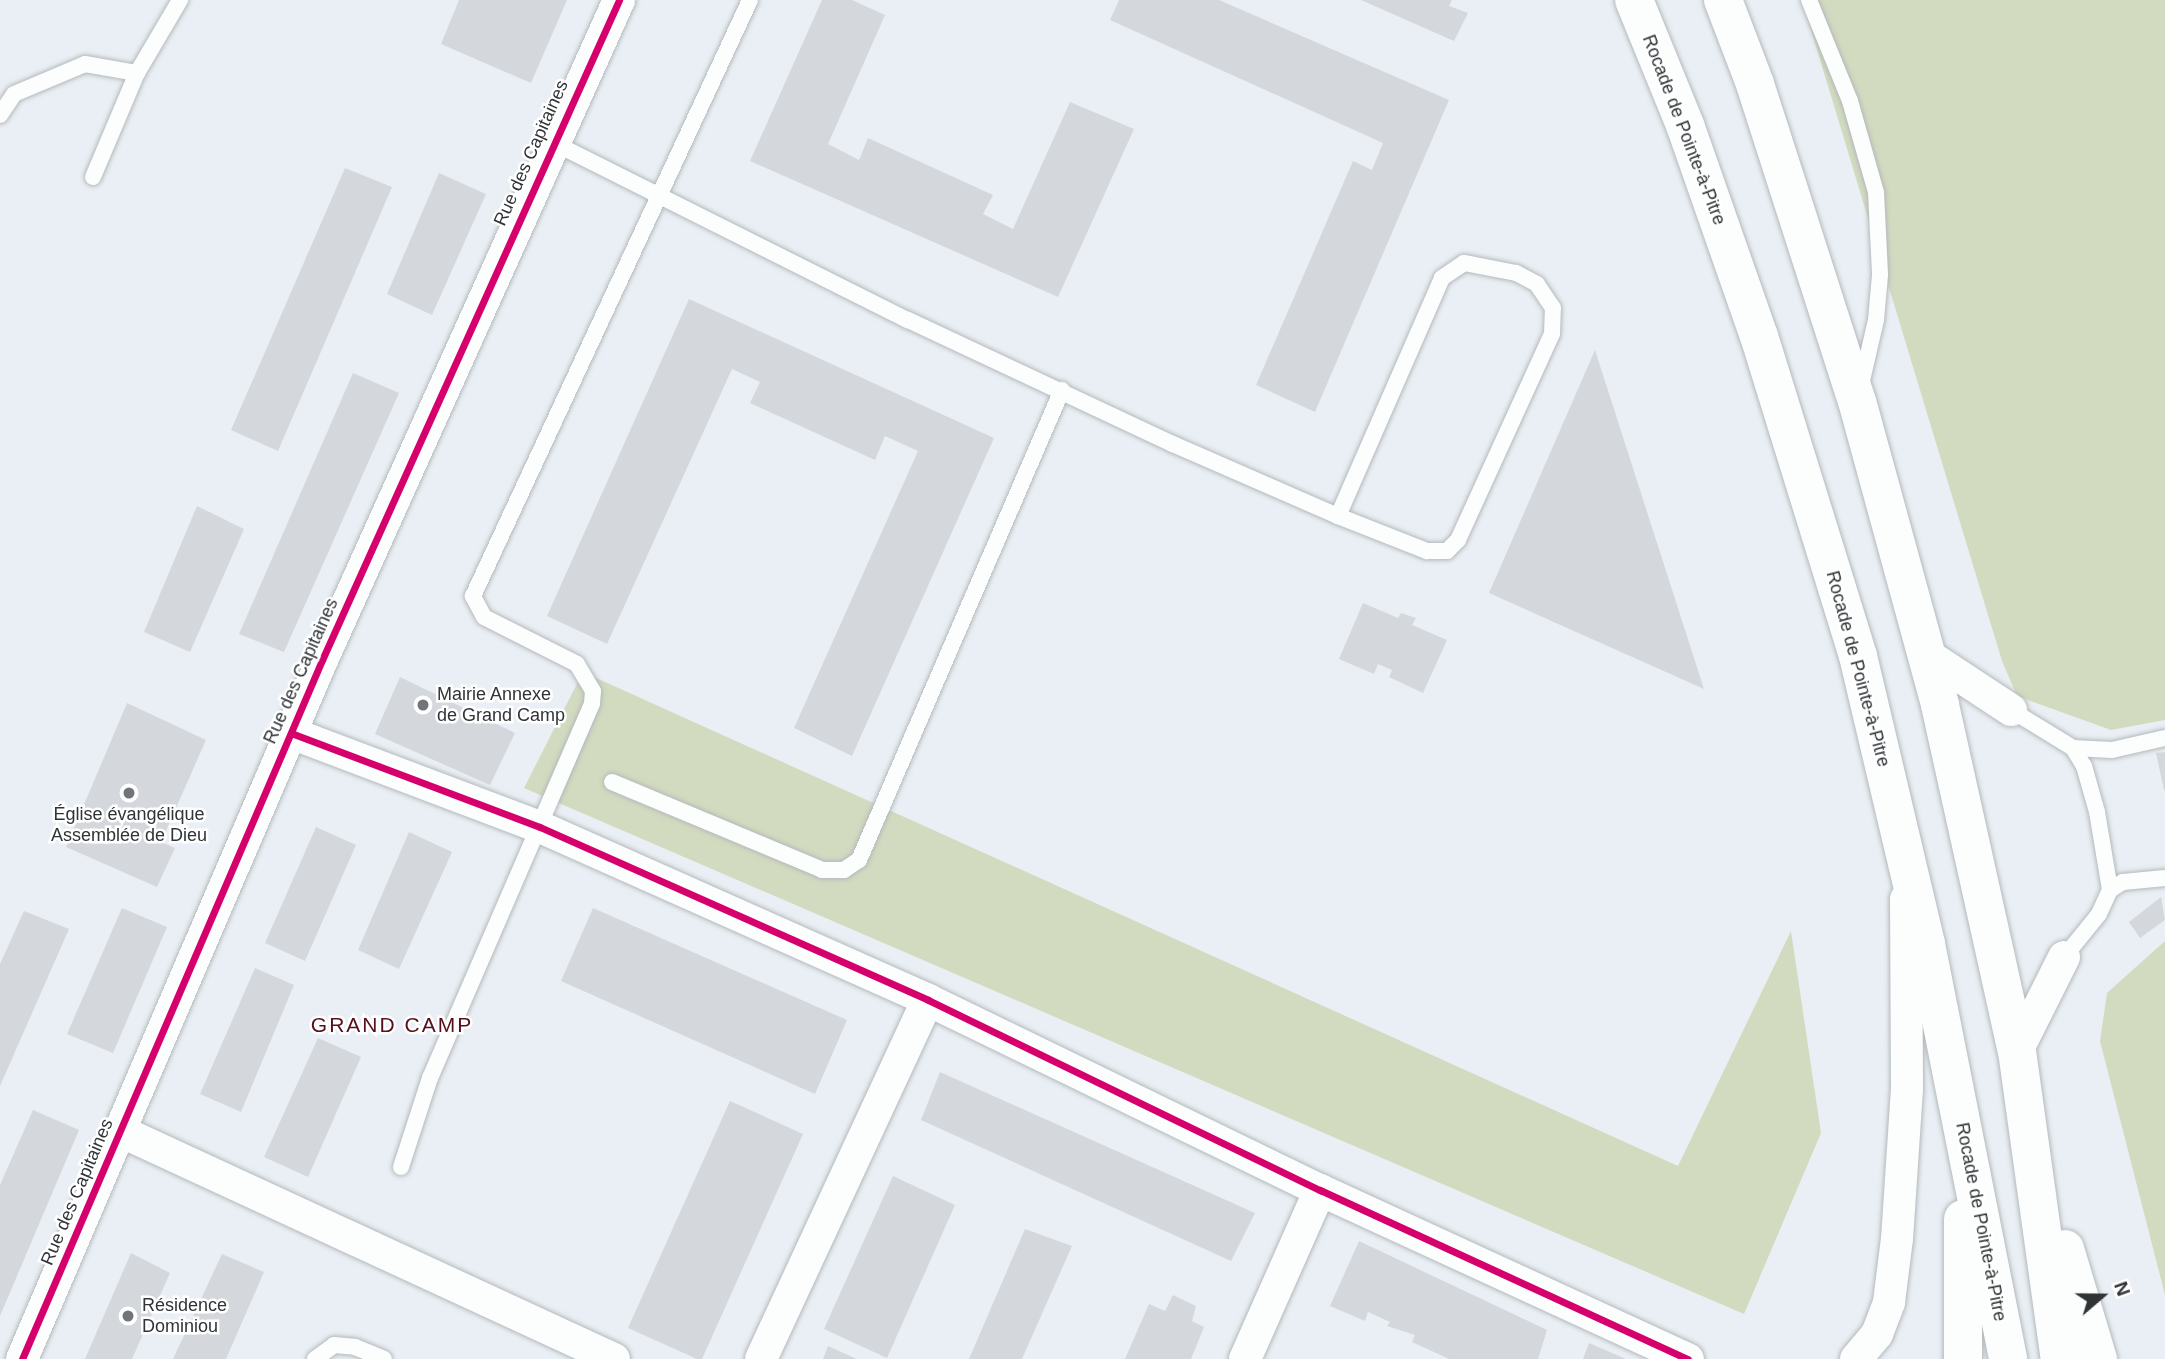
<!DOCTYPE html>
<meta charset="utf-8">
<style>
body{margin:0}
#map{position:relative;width:2165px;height:1359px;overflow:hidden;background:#e9eff4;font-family:Arial,sans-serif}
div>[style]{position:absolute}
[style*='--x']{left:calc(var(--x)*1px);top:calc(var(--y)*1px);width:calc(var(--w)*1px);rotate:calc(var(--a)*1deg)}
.green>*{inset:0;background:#d2dbbf}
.building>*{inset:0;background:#d4d8dc}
.roads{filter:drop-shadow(0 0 2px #b4b9bc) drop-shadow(0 0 2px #b4b9bc)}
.service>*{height:16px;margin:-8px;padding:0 8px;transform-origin:8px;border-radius:8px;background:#fcfdfd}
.minor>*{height:32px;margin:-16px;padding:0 16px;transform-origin:16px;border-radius:16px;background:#fcfdfd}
.trunk>*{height:38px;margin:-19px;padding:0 19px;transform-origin:19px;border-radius:19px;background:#fcfdfd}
.cycleway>*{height:7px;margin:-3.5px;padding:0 3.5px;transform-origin:3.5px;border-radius:3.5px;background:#d6006c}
.dots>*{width:19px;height:19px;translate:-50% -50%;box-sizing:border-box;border:4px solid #fff;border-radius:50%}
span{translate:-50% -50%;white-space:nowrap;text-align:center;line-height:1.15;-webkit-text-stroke:5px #fff;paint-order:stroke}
.street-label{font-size:18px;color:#303437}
.poi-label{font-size:18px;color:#303437}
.left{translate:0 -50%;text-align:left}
.quarter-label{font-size:21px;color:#56101c;letter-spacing:2px}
.north{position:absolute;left:2067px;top:1261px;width:70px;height:70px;-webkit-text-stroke:5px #fff;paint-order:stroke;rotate:70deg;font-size:19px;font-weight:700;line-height:28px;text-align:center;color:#303437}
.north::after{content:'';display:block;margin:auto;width:24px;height:32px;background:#303437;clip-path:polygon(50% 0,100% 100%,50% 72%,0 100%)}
</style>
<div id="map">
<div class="green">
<div style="clip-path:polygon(1802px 0,2165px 0,2165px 720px,2111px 730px,2017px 696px,2002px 661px)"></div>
<div style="clip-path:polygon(583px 672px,1678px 1166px,1791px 931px,1821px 1133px,1744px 1314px,524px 788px)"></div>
<div style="clip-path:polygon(2165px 941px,2165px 1295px,2100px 1041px,2107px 993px)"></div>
</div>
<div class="building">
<div style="clip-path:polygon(459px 0,567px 0,531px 83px,441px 44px)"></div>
<div style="clip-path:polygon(822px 0,852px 0,885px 15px,828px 144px,859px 160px,868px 138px,993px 195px,983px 214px,1013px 229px,1070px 102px,1134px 129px,1058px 297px,750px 161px)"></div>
<div style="clip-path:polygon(1119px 0,1219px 0,1449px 100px,1315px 412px,1256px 385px,1353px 161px,1372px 170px,1383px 143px,1110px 20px)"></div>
<div style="clip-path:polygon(1361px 0,1452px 0,1449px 6px,1468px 13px,1454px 41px)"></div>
<div style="clip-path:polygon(345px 168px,392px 187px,278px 451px,231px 430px)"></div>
<div style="clip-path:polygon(439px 173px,486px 194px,432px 315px,387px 294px)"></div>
<div style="clip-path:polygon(689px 299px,994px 438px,852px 756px,794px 728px,918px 451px,885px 436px,875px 460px,750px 403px,760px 382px,732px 369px,607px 644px,547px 616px)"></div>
<div style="clip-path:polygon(1595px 350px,1704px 689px,1489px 593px)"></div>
<div style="clip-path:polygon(353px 373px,399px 393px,284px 652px,239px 634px)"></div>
<div style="clip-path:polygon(197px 506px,244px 529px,190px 652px,144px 632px)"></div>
<div style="clip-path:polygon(1363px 603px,1398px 618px,1401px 613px,1416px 618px,1412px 625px,1447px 640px,1423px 693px,1389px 677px,1392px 670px,1378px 664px,1374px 674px,1339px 659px)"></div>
<div style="clip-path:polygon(400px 677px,515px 733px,490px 785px,375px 734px)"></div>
<div style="clip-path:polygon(127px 703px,206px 740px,161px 842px,175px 848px,157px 887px,66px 847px)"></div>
<div style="clip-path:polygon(2165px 752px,2165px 790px,2164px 790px,2156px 753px)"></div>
<div style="clip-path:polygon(316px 827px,356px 845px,305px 961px,265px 943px)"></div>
<div style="clip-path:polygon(409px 832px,452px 852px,399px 969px,358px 950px)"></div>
<div style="clip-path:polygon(2161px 897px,2165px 920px,2140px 938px,2129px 922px)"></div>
<div style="clip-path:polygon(122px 908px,167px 927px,113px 1053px,67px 1034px)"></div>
<div style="clip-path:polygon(593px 908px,847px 1020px,815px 1094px,561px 981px)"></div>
<div style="clip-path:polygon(24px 911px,69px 929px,0 1086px,0 964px)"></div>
<div style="clip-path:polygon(255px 968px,294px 985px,241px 1112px,200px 1094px)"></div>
<div style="clip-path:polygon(318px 1038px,361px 1057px,308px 1177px,264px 1157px)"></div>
<div style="clip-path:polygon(940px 1072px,1255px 1213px,1231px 1261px,921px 1120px)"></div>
<div style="clip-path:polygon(730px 1101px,803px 1134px,702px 1359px,697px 1359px,628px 1328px)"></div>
<div style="clip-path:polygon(33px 1110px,79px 1130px,0 1316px,0 1185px)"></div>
<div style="clip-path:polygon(893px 1176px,955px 1205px,887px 1358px,824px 1329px)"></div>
<div style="clip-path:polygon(1025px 1229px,1072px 1246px,1022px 1359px,969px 1359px)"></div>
<div style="clip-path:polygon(1359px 1241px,1547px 1330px,1538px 1359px,1449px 1359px,1412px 1342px,1415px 1335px,1387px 1326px,1390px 1322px,1368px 1312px,1365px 1321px,1330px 1306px)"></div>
<div style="clip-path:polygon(131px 1253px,170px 1273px,132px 1359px,85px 1359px)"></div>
<div style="clip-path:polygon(222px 1254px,264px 1272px,226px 1359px,173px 1359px)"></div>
<div style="clip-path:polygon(1173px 1295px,1196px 1306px,1192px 1321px,1204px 1327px,1191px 1359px,1125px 1359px,1149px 1304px,1165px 1311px)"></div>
<div style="clip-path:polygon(1589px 1343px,1626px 1359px,1583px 1359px)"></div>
<div style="clip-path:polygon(828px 1346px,857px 1359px,823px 1359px)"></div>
</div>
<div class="roads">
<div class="service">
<div style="--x:1809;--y:0;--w:109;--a:67.9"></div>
<div style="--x:1850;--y:101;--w:95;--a:74.1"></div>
<div style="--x:1876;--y:192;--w:83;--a:87.2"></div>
<div style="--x:1880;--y:275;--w:45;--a:95.1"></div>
<div style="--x:1876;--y:320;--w:67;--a:103"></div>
<div style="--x:0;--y:115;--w:25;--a:-56"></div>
<div style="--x:14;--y:94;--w:77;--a:-22.9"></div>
<div style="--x:85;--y:64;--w:53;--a:9.8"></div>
<div style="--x:552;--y:142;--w:398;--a:26.6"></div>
<div style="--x:908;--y:320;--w:293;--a:25.1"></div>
<div style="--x:1173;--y:444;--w:180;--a:23.6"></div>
<div style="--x:1338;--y:516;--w:96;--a:21.5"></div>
<div style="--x:1427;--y:551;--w:20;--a:0"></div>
<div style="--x:1447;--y:551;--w:16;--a:-45"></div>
<div style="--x:1458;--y:540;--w:226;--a:-65.5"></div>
<div style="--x:1552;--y:334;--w:26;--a:-88"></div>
<div style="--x:1553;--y:308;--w:29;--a:-124"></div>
<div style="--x:1537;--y:284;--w:24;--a:-152"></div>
<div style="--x:1516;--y:273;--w:53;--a:-169.1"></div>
<div style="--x:1464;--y:263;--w:27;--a:146"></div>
<div style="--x:1442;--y:278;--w:260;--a:113.6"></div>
<div style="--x:93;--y:177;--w:113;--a:-67.1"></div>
<div style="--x:137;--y:73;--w:85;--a:-59.5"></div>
<div style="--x:2011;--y:710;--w:73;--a:31.5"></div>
<div style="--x:2073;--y:748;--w:21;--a:59"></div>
<div style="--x:2084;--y:766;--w:48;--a:74.2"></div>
<div style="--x:2097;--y:812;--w:79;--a:80.5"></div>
<div style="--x:2110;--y:890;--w:26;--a:115"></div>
<div style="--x:2099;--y:914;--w:55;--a:129.1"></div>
<div style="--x:2073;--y:748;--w:39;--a:3"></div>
<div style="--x:2112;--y:750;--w:54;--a:-12.8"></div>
<div style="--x:612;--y:782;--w:228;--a:22.7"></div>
<div style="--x:822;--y:870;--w:22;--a:0"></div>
<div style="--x:844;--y:870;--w:18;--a:-34"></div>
<div style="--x:859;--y:860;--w:512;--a:-66.64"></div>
<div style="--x:2110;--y:890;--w:15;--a:-32"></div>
<div style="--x:2123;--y:882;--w:42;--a:-5.4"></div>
<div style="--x:401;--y:1167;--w:94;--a:-72"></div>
<div style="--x:430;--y:1078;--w:408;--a:-66.6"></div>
<div style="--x:592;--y:703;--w:12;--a:-85"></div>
<div style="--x:593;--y:691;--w:31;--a:-121"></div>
<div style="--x:577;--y:664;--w:104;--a:-153.2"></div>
<div style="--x:484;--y:617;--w:24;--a:-118"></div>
<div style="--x:473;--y:596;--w:657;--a:-65.07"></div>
<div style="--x:315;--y:1359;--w:24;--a:-36"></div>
<div style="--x:334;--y:1345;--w:21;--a:5"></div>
<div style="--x:355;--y:1347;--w:31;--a:22"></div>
</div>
<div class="minor">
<div style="--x:1926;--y:654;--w:102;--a:33.4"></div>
<div style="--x:291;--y:733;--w:266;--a:20.7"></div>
<div style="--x:540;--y:827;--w:425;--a:24"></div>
<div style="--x:928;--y:1000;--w:436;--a:25.9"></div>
<div style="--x:1320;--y:1190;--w:405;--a:24.7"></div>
<div style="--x:2017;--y:1051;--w:105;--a:-63.4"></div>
<div style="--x:120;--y:1131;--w:544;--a:24.78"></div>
<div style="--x:22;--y:1359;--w:761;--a:-66.77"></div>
<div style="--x:322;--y:660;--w:724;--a:-65.77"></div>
<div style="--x:761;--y:1359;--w:396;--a:-65.1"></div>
<div style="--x:1245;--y:1359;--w:185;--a:-66.1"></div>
<div style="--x:1856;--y:1359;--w:33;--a:-50"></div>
<div style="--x:1877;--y:1334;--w:34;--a:-69"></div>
<div style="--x:1889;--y:1302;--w:64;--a:-82.8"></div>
<div style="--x:1897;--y:1239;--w:149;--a:-86.2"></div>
<div style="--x:1907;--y:1090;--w:191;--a:-90.3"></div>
</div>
<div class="trunk">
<div style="--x:1634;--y:0;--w:135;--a:67.8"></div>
<div style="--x:1685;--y:125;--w:224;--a:70.7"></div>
<div style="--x:1759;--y:336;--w:335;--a:72.8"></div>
<div style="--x:1858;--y:656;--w:296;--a:76.7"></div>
<div style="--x:1926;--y:944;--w:423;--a:78.8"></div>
<div style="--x:1723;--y:0;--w:90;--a:69.1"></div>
<div style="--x:1755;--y:84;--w:333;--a:72.2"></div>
<div style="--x:1857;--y:401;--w:315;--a:74.7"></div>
<div style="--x:1940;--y:705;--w:354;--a:77.5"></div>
<div style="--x:2017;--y:1051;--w:311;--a:82.1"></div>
<div style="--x:1963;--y:1219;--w:140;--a:90"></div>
<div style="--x:2065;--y:1249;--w:115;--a:73.3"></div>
</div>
</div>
<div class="cycleway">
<div style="--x:291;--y:733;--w:266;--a:20.7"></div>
<div style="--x:540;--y:827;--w:425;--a:24"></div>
<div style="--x:928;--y:1000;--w:436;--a:25.9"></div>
<div style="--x:1320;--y:1190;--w:405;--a:24.7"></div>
<div style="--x:22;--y:1359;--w:761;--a:-66.77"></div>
<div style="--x:322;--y:660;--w:724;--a:-65.77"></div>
</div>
<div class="dots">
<div style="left:423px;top:705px;background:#717579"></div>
<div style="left:129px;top:793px;background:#717579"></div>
<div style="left:128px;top:1316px;background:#717579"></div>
</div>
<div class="street-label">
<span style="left:1684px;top:130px;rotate:69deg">Rocade de Pointe-à-Pitre</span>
<span style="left:531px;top:153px;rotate:-66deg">Rue des Capitaines</span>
<span style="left:1858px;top:669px;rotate:75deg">Rocade de Pointe-à-Pitre</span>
<span style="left:301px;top:671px;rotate:-66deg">Rue des Capitaines</span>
<span style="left:77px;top:1192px;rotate:-67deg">Rue des Capitaines</span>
<span style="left:1981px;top:1222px;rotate:79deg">Rocade de Pointe-à-Pitre</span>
</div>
<div class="poi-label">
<span class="left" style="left:437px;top:705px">Mairie Annexe<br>de Grand Camp</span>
<span style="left:129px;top:825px">Église évangélique<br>Assemblée de Dieu</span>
<span class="left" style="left:142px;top:1316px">Résidence<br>Dominiou</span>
</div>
<div class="quarter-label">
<span style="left:392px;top:1025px">GRAND CAMP</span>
</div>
<div class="north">N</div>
</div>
